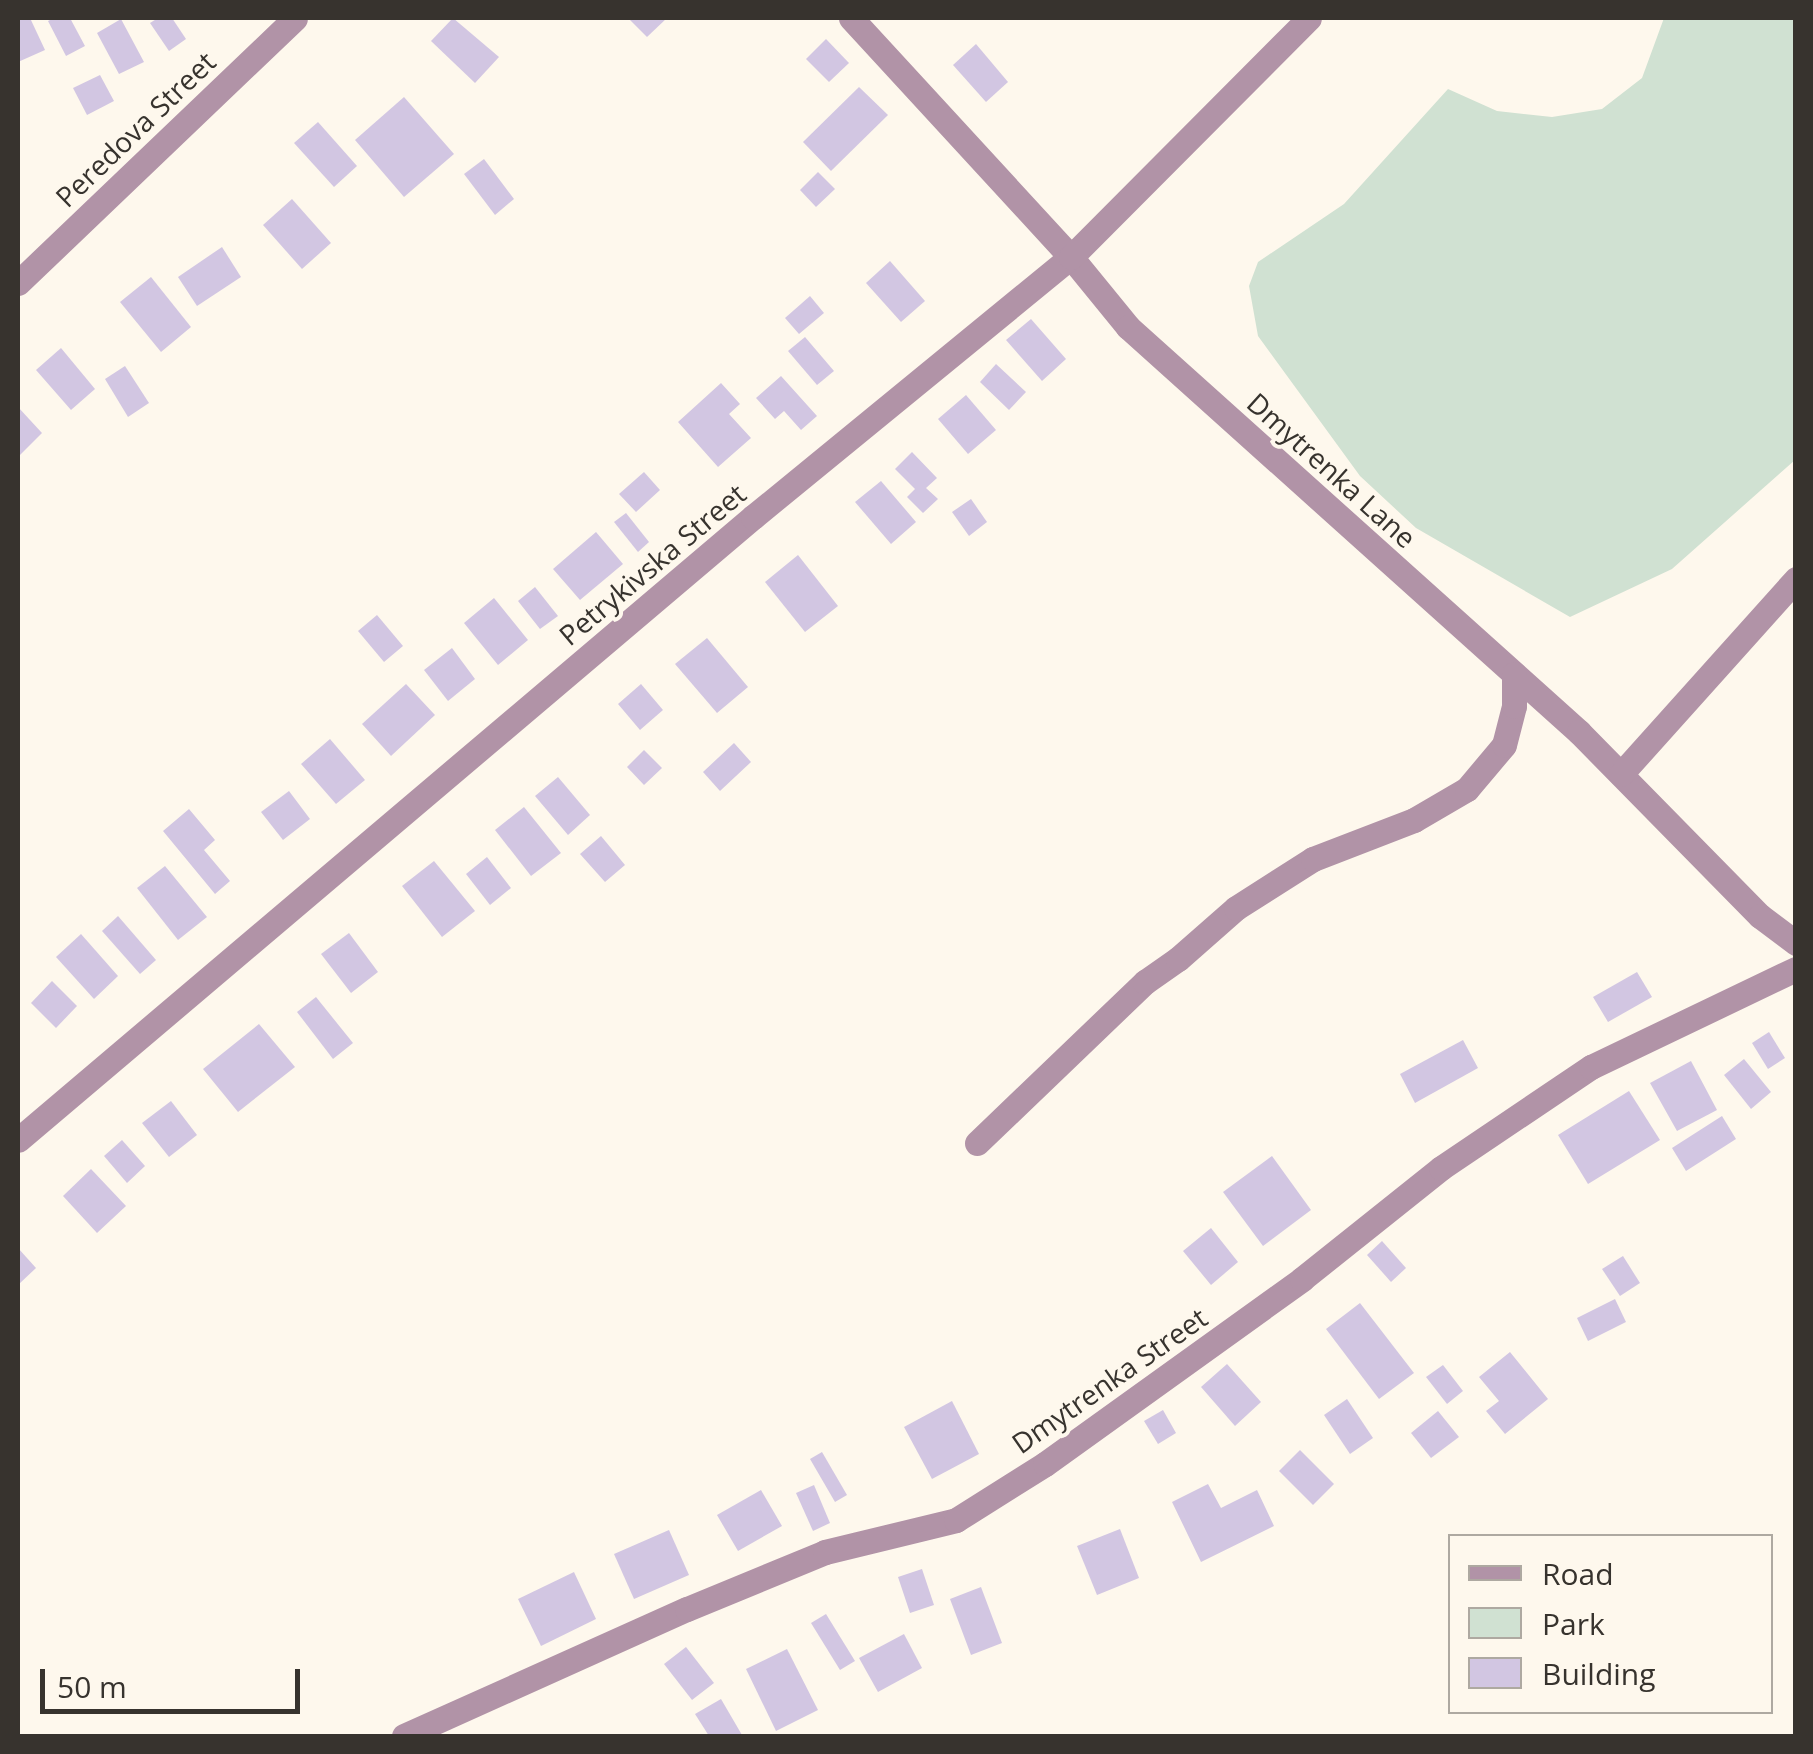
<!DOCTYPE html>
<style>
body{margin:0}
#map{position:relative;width:1813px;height:1754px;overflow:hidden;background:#fef8ed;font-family:"Open Sans",sans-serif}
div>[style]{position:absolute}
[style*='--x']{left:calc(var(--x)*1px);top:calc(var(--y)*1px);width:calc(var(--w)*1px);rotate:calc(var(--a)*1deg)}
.green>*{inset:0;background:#d0e1d2}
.building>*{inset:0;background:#d2c6e2}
.minor>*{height:25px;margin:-12.5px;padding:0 12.5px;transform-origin:12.5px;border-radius:12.5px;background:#b193a7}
span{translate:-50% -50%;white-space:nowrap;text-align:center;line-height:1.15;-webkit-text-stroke:8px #fef8ed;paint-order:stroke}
.street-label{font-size:28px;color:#37332e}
.frame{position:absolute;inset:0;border:20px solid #37332e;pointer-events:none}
.legend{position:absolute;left:1448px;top:1534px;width:325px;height:180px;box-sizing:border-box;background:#fef8ed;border:2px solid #aea9a1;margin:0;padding:12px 18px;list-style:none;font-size:30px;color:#37332e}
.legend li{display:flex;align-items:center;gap:20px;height:50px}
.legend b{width:50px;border:2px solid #aea9a1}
.scale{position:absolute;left:40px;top:1669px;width:260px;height:45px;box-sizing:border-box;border:5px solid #37332e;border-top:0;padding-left:12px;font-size:30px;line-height:35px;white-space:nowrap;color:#37332e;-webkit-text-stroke:8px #fef8ed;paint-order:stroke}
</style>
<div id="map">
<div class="green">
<div style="clip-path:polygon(1664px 18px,1795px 18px,1795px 460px,1672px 569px,1570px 617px,1416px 528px,1360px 476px,1258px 336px,1249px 286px,1258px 262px,1344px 204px,1448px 89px,1497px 111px,1552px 117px,1602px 109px,1642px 78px)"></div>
</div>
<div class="building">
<div style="clip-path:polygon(18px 18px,30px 18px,45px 50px,18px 62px)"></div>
<div style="clip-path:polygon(54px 18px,70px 18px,85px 46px,66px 56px,48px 21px)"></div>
<div style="clip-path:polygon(158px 18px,172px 18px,186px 39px,169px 51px,150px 23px)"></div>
<div style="clip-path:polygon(453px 18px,499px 57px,475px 83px,431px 41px)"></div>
<div style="clip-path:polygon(628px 18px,667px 18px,647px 37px)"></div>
<div style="clip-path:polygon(121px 19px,144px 62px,119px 74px,97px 33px)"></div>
<div style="clip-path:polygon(826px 39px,849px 63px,829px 82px,806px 59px)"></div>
<div style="clip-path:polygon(976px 44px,1008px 82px,986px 102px,953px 65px)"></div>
<div style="clip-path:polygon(100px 75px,114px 101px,87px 115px,73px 88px)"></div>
<div style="clip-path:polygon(859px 87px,888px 115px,831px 171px,803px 142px)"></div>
<div style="clip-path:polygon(404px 97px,454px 154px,404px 197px,355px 140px)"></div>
<div style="clip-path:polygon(318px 122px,357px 166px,334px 187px,294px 143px)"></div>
<div style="clip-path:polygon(484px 159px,514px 199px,495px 215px,464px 174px)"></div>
<div style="clip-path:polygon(818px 172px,835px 189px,816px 207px,800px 190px)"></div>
<div style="clip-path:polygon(292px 199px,331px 243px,302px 269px,263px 225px)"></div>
<div style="clip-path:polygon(222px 247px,241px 277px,197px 306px,178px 277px)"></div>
<div style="clip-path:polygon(890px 261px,925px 301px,901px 322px,866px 283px)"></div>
<div style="clip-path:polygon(151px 277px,191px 327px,161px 352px,120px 302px)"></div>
<div style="clip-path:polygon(810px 296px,824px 313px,799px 334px,785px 318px)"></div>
<div style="clip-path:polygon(1031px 319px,1066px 359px,1042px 381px,1006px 340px)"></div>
<div style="clip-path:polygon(805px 337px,834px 371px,817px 385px,788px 351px)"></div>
<div style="clip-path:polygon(61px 348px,95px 389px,71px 410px,36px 370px)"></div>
<div style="clip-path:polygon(996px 364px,1026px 392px,1009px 410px,980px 382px)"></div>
<div style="clip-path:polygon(125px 366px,149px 403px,128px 417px,105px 379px)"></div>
<div style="clip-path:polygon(781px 376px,817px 416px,801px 430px,784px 411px,775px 419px,756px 398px)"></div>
<div style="clip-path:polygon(721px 383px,740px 404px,729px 414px,751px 438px,718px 467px,678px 422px)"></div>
<div style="clip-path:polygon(966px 395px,996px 430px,968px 454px,938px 419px)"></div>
<div style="clip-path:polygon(18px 407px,42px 433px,18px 457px)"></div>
<div style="clip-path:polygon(912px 452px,937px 478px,926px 488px,938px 499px,923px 513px,907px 497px,915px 489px,895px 469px)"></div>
<div style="clip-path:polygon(644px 472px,660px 490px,636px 512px,619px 494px)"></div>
<div style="clip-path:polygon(881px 481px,916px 522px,891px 544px,855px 502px)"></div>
<div style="clip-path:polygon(971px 499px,987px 522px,969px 536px,952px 512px)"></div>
<div style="clip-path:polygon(626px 513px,649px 542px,638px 552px,614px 522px)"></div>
<div style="clip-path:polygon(596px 532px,623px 564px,580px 600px,553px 569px)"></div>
<div style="clip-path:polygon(798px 555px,838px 606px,805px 632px,765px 582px)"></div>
<div style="clip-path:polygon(535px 587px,558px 616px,540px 629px,518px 601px)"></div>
<div style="clip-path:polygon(494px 598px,528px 640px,498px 665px,464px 623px)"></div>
<div style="clip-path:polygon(377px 615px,403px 646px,384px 662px,358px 631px)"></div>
<div style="clip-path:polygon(707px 638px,748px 687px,717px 713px,675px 664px)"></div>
<div style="clip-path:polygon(452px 648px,475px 679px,448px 701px,424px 670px)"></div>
<div style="clip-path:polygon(406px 684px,435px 715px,391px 756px,362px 724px)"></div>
<div style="clip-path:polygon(641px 684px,663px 710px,640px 730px,618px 704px)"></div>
<div style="clip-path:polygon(330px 739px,365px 780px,336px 804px,301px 764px)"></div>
<div style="clip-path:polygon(734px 743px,751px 762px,720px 791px,703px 772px)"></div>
<div style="clip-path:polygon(644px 750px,662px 768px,644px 785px,627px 767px)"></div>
<div style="clip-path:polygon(558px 777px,590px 815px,568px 835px,535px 796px)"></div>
<div style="clip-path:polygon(289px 791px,310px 819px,283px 840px,261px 812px)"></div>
<div style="clip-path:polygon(524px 807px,561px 853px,531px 876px,495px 830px)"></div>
<div style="clip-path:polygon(189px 809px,215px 840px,204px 850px,230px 881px,215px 894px,163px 831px)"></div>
<div style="clip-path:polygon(601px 836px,625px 865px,605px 882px,580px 854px)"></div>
<div style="clip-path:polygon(487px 857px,511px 888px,490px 905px,466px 874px)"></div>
<div style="clip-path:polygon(434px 861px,475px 911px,442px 937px,402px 886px)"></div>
<div style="clip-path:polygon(165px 866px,207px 917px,178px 940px,137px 888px)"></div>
<div style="clip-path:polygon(118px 916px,156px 960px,140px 974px,102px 931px)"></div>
<div style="clip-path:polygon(349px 933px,378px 972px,351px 993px,321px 954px)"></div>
<div style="clip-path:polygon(81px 934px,118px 976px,94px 999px,56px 957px)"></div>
<div style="clip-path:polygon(1637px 972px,1652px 997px,1608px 1022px,1593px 997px)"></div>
<div style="clip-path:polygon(52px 981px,77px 1006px,56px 1028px,31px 1003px)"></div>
<div style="clip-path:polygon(316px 997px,353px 1043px,333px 1059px,297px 1012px)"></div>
<div style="clip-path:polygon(259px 1024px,295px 1067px,238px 1112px,203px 1069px)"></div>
<div style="clip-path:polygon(1769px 1032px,1785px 1058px,1768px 1069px,1752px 1043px)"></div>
<div style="clip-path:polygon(1463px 1040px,1478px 1068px,1415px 1103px,1400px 1074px)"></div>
<div style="clip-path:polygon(1744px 1059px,1771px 1092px,1751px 1109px,1724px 1075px)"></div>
<div style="clip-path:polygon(1691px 1061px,1717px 1110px,1677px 1131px,1650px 1083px)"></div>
<div style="clip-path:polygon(1629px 1091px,1660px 1140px,1588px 1184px,1558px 1135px)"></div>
<div style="clip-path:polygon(171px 1101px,197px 1135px,169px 1157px,142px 1123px)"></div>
<div style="clip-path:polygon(1722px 1116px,1736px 1139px,1686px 1171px,1672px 1148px)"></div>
<div style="clip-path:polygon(122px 1140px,145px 1166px,127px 1183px,104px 1156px)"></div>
<div style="clip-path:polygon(1272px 1156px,1311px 1210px,1263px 1246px,1223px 1192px)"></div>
<div style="clip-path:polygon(91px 1169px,126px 1206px,97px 1233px,63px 1196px)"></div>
<div style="clip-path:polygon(1211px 1228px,1238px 1262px,1211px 1285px,1183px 1251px)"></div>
<div style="clip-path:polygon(1382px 1241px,1406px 1268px,1391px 1282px,1367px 1255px)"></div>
<div style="clip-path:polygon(18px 1248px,36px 1268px,18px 1285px)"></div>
<div style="clip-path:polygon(1623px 1256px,1640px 1283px,1620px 1296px,1602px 1269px)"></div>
<div style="clip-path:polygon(1615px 1299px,1626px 1322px,1588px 1341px,1577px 1318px)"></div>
<div style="clip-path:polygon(1360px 1303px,1414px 1373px,1379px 1399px,1326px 1329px)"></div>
<div style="clip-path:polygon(1510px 1352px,1548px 1399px,1505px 1434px,1486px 1411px,1499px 1401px,1479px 1377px)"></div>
<div style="clip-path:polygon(1227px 1364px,1261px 1402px,1235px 1426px,1201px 1387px)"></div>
<div style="clip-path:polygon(1443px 1365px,1463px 1391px,1447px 1404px,1426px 1377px)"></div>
<div style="clip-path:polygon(1347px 1399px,1373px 1438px,1350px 1454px,1324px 1415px)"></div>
<div style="clip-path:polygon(952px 1401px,979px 1454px,932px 1479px,904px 1427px)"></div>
<div style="clip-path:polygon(1163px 1410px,1176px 1433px,1158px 1444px,1144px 1421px)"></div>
<div style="clip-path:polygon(1438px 1411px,1459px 1437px,1431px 1458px,1411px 1433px)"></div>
<div style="clip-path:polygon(1300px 1450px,1334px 1484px,1313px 1505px,1279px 1471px)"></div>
<div style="clip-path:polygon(822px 1452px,847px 1495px,835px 1502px,810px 1459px)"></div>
<div style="clip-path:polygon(1208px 1484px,1221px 1508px,1257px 1490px,1274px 1526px,1201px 1562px,1172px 1502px)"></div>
<div style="clip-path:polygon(814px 1485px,830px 1523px,813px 1531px,796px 1493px)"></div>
<div style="clip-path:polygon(761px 1490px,782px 1526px,738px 1551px,717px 1515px)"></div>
<div style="clip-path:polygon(1120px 1529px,1139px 1578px,1097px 1595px,1077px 1546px)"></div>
<div style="clip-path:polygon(669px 1530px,689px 1575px,634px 1599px,614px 1554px)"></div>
<div style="clip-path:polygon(922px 1569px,934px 1605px,910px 1613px,898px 1577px)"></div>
<div style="clip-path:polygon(574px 1572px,596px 1619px,541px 1646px,518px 1599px)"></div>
<div style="clip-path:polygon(981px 1587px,1002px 1643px,971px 1655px,950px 1599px)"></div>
<div style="clip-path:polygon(826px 1614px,855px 1661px,840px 1670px,811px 1623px)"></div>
<div style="clip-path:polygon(904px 1634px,922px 1668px,878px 1692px,859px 1658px)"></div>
<div style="clip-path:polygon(686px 1647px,714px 1683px,692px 1700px,664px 1664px)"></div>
<div style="clip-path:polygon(787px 1649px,818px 1710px,776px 1731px,746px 1669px)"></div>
<div style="clip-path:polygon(721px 1699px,742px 1735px,740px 1736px,709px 1736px,695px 1714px)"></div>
</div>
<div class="minor">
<div style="--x:851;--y:18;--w:325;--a:47.4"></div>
<div style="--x:1071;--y:257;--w:90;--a:50.8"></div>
<div style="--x:1128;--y:327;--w:606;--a:41.92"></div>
<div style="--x:1579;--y:732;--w:258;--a:45.5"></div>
<div style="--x:1760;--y:916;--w:45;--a:36.9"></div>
<div style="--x:18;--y:283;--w:383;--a:-43.7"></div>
<div style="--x:1621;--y:774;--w:262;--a:-48.1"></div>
<div style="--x:18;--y:1140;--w:964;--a:-40.29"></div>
<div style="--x:753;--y:517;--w:411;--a:-39.3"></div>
<div style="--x:1071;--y:257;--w:337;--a:-45.1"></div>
<div style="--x:977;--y:1143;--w:233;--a:-43.8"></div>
<div style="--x:1145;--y:982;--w:40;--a:-34.9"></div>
<div style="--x:1178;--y:959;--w:77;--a:-41.3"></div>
<div style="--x:1236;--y:908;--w:91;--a:-32.5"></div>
<div style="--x:1313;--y:859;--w:108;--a:-21.1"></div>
<div style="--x:1414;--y:820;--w:61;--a:-30.3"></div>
<div style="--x:1467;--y:789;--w:57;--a:-49.9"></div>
<div style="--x:1504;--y:745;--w:40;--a:-75.6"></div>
<div style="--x:1514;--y:706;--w:32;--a:-90"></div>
<div style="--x:404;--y:1736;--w:310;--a:-24.2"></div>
<div style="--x:687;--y:1609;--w:149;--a:-22.4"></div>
<div style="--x:825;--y:1552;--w:135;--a:-13.7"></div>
<div style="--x:956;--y:1520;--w:105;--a:-32.2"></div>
<div style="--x:1045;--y:1464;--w:317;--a:-35.7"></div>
<div style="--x:1302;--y:1279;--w:178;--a:-38.6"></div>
<div style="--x:1441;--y:1168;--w:181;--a:-34"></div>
<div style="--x:1591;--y:1067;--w:227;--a:-25.6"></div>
</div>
<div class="street-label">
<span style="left:135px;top:129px;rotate:-44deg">Peredova Street</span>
<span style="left:1332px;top:470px;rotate:42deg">Dmytrenka Lane</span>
<span style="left:652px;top:564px;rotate:-40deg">Petrykivska Street</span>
<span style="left:1109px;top:1380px;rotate:-35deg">Dmytrenka Street</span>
</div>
<div class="frame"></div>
<ul class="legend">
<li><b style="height:12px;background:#b193a7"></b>Road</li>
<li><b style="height:28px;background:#d0e1d2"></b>Park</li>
<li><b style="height:28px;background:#d2c6e2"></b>Building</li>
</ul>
<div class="scale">50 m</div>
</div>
